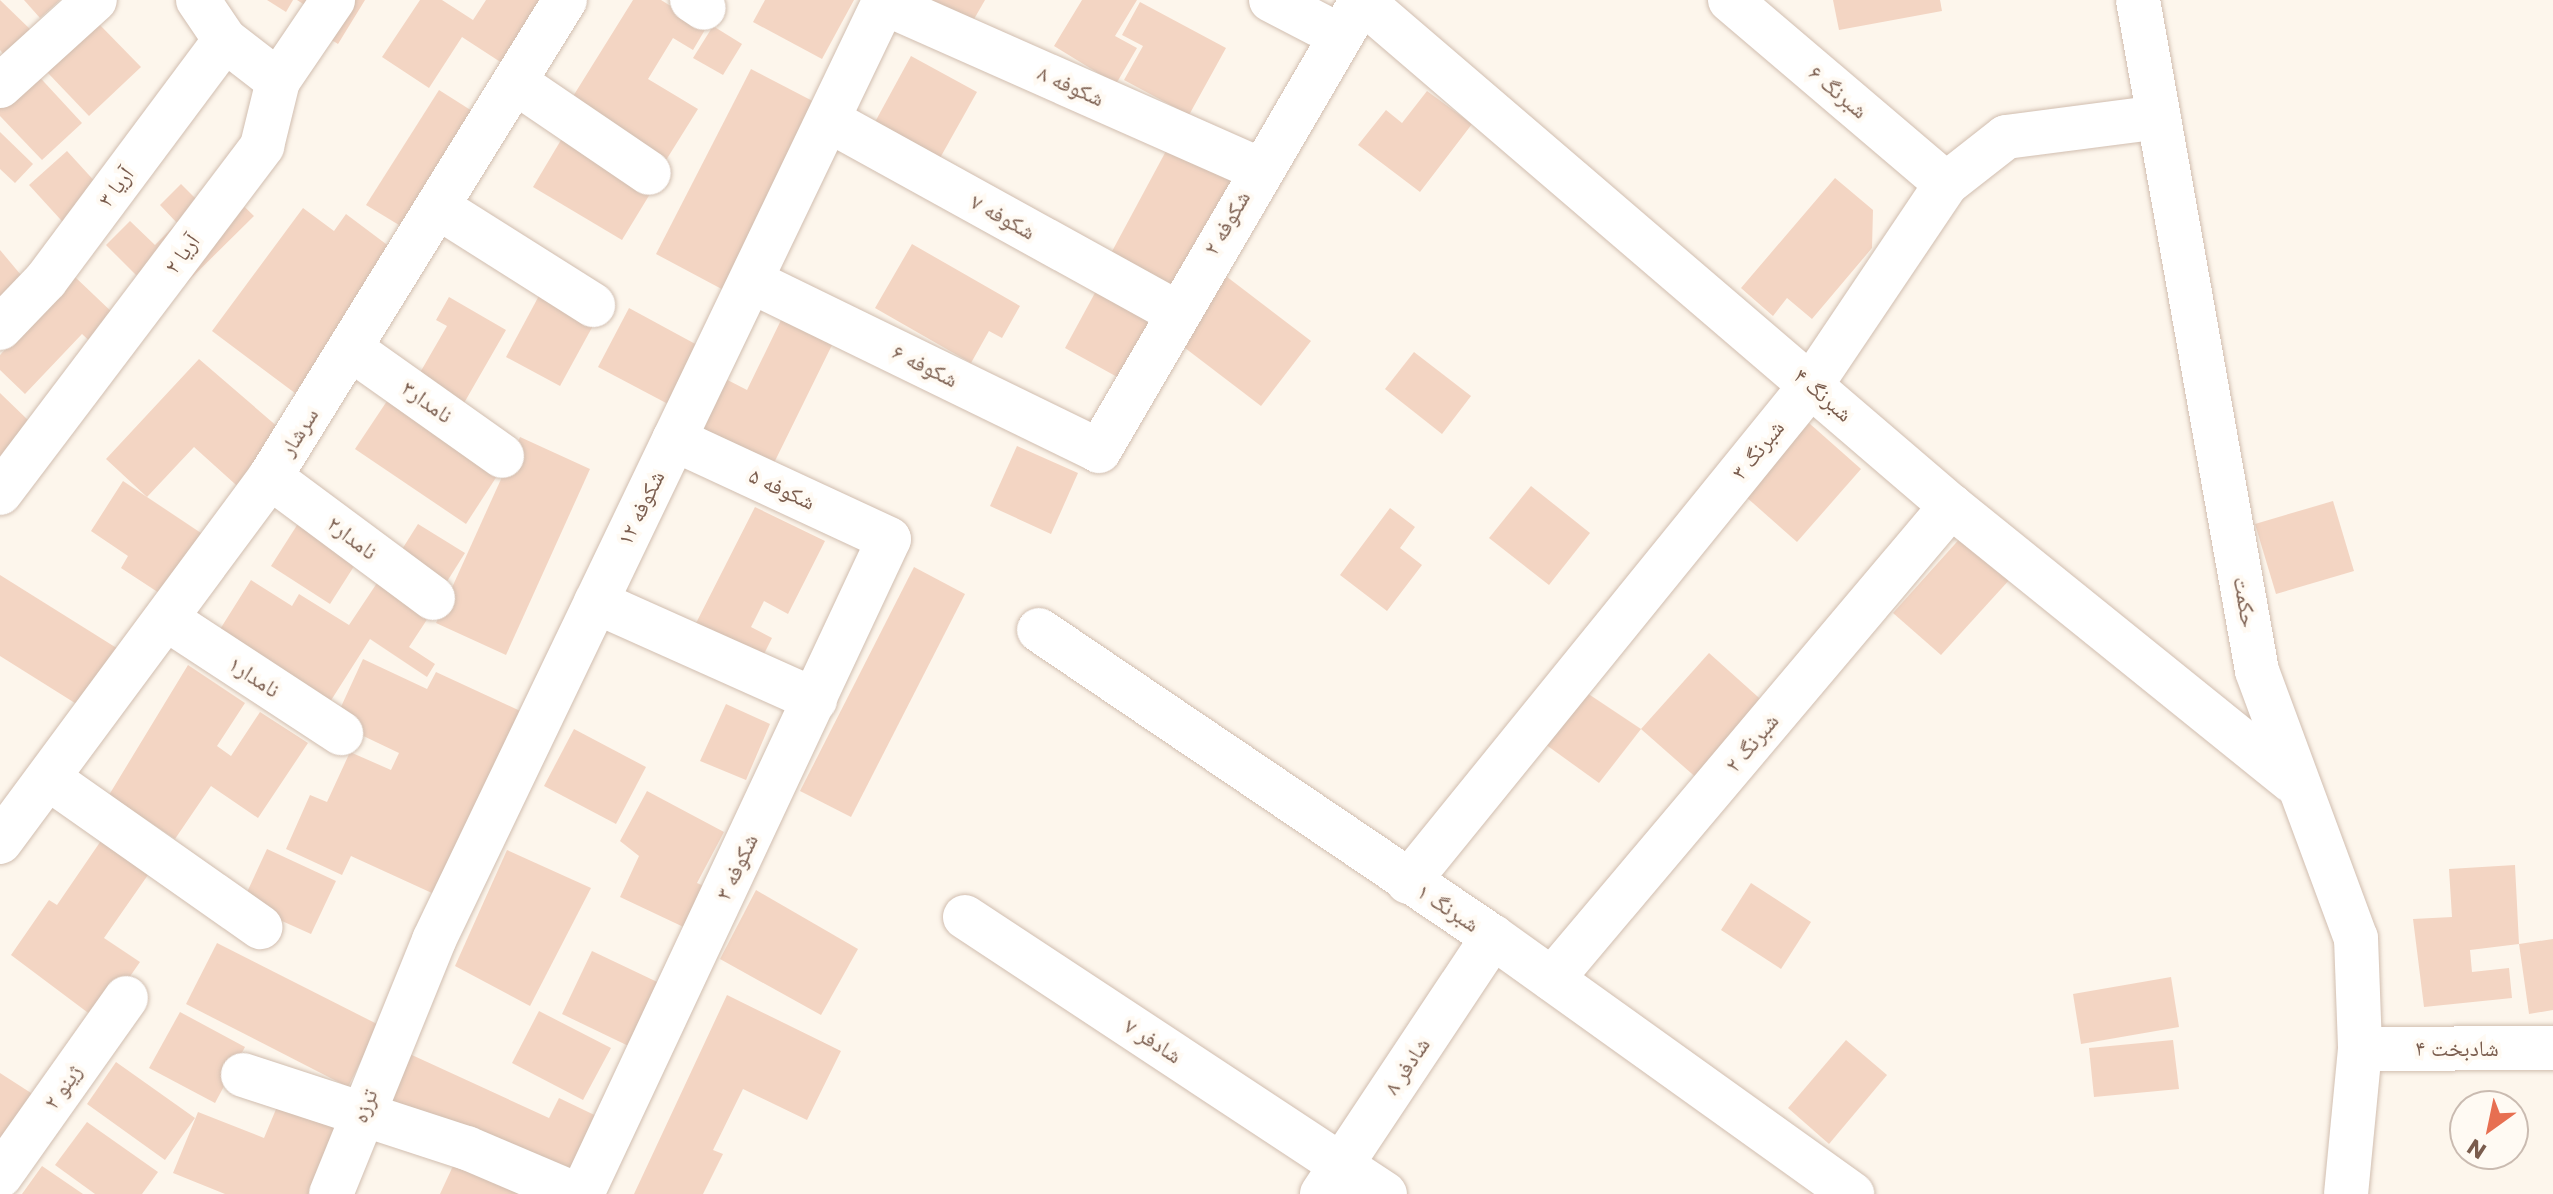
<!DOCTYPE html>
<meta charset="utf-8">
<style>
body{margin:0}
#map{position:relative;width:2553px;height:1194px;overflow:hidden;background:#fdf6ec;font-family:Poppins,"Noto Naskh Arabic",sans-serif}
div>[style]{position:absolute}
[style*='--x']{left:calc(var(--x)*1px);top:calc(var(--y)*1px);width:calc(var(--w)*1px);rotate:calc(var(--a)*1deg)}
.building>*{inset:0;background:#f3d5c3}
.roads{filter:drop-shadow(0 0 2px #d1beb0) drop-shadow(0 0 2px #d1beb0)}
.minor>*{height:44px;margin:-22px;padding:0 22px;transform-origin:22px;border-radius:22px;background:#fff}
span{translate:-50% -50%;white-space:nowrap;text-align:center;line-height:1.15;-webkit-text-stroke:8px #fffaf3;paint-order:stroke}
.street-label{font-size:22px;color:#7a5c4d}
.north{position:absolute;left:2449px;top:1090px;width:80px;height:80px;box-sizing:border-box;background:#fffaf3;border:2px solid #cabbb1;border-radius:50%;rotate:213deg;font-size:22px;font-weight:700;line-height:32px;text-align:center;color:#7a5c4d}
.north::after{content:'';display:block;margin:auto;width:28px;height:36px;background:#e76f51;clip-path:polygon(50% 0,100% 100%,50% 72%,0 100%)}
</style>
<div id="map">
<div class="building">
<div style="clip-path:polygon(0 0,32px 31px,4px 55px,0 50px)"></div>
<div style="clip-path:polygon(24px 0,60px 0,40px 18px)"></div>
<div style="clip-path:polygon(267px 0,293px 0,286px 12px)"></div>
<div style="clip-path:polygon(297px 0,365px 0,338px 44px,306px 24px,314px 11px)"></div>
<div style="clip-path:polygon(420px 0,442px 0,473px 20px,486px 0,576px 0,525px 78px,462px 37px,429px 88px,382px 57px)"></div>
<div style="clip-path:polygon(633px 0,661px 0,706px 28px,693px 50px,673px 38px,648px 79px,698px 109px,663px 165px,567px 106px)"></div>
<div style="clip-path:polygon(765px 0,854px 0,822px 59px,753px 22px)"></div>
<div style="clip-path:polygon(930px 0,985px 0,966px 33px)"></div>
<div style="clip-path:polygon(1082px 0,1137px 0,1115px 36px,1137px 48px,1116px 84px,1054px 46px)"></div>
<div style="clip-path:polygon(1833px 0,1940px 0,1942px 11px,1839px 30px)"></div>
<div style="clip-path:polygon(1140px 2px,1226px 48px,1189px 115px,1124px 80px,1143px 46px,1122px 35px)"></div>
<div style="clip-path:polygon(98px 23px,141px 67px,89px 116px,47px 72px)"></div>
<div style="clip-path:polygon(713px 26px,742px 44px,723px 75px,693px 58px)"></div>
<div style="clip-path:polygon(911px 56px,977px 92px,940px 158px,875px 122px)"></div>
<div style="clip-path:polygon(751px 69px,828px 109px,731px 294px,656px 254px)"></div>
<div style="clip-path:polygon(33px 70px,82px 123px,42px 160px,0 116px,0 101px)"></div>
<div style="clip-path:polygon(439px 90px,499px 128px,427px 242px,366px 205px)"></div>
<div style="clip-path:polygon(1427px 91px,1472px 124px,1420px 192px,1358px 145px,1386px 110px,1402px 123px)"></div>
<div style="clip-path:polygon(0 132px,33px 164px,15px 183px,0 169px)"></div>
<div style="clip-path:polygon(564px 135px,653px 189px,622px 240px,533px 187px)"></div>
<div style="clip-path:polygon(1173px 138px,1239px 174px,1167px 306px,1102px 270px)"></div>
<div style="clip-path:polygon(67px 151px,109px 197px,71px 231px,29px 185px)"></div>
<div style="clip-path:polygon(1835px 178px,1873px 210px,1872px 248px,1812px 319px,1787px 298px,1773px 316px,1741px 288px)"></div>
<div style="clip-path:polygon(181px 184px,204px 207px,224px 187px,254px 216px,165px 304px,106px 245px,130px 221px,155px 245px,177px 223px,160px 205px)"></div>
<div style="clip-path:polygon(303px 208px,334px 231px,346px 214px,422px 271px,319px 411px,212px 331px)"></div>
<div style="clip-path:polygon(912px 244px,1020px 306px,1002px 338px,989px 331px,971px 363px,875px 308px)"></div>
<div style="clip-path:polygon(0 250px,26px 281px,0 303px)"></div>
<div style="clip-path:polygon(1218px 270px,1311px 341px,1261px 406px,1168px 335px)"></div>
<div style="clip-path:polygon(74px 276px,136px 335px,112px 362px,82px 334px,25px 394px,0 370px,0 355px)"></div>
<div style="clip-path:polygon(1096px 291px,1160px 326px,1128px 383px,1065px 348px)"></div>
<div style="clip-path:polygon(541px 292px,595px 322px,560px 386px,506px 357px)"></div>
<div style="clip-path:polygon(449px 297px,506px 330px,460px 410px,414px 383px,447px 326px,436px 320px)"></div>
<div style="clip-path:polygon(629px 308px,699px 346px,668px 404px,598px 367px)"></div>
<div style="clip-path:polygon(783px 316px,834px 341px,772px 467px,686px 425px,712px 372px,747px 390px)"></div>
<div style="clip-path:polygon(1414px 352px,1471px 396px,1442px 434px,1385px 389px)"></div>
<div style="clip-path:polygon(199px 359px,293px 440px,245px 493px,194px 447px,147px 497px,106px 459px)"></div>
<div style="clip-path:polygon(0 393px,29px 421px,0 511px)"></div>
<div style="clip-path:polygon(389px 398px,499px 473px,466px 524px,355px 449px)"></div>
<div style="clip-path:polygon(1809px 423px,1861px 469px,1797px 542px,1745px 496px)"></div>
<div style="clip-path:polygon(520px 437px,590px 469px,506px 655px,436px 623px)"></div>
<div style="clip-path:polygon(1017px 446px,1078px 473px,1051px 534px,990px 506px)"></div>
<div style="clip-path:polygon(123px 481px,222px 547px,182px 608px,121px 568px,128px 556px,91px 531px)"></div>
<div style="clip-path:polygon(1531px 486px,1590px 533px,1549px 585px,1489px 538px)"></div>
<div style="clip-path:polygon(2333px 501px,2354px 571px,2276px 594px,2255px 524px)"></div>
<div style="clip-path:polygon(755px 507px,825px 541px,788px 614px,764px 601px,751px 627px,772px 638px,757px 668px,691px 633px)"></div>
<div style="clip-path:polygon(1390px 508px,1415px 527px,1400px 548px,1422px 565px,1387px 611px,1340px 575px)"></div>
<div style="clip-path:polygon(299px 522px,358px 560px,330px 604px,271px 566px)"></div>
<div style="clip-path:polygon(418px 524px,465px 553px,441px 591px,394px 562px)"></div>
<div style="clip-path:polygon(1963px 535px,2011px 578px,1941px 655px,1893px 613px)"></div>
<div style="clip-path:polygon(914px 567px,965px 594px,851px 817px,800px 791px)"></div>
<div style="clip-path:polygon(0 575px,139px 662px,102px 720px,0 656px)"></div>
<div style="clip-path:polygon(251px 580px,292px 606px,299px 594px,349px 625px,377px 583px,428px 618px,409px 647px,435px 664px,427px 677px,370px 639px,323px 713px,212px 642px)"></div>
<div style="clip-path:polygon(1709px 653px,1767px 705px,1700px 781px,1641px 729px)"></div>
<div style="clip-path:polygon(363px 659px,427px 689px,436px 672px,529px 715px,445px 899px,351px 856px,342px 875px,286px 849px,310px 795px,327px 802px,350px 752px,391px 770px,399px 753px,334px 722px)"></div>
<div style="clip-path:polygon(188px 665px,245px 703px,217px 746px,231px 756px,260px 712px,308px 743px,258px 818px,211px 786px,175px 839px,109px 795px)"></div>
<div style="clip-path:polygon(1575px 685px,1641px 729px,1599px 783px,1538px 739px)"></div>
<div style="clip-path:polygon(726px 704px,770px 724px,746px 780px,700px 761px)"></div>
<div style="clip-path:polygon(574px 729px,646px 767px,616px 824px,544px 786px)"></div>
<div style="clip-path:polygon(647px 791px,724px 832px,697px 883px,711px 889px,692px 931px,620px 897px,639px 856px,620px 841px)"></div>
<div style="clip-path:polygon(109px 829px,157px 862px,104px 938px,140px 962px,99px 1021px,11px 955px,49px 900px,57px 905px)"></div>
<div style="clip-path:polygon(267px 849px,336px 881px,311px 934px,242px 903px)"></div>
<div style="clip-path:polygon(507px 850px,591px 888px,530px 1006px,455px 966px)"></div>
<div style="clip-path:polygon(2515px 865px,2519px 944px,2470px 950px,2472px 972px,2509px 968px,2512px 998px,2424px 1007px,2413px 919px,2452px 917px,2449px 869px)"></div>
<div style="clip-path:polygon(1751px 883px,1811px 922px,1781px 969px,1721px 930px)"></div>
<div style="clip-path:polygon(756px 890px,858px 949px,821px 1015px,720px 959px)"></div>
<div style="clip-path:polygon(2553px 939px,2553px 1010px,2529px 1014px,2519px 944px)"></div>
<div style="clip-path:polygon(217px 943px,379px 1025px,348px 1087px,186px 1004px)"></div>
<div style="clip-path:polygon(592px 951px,672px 989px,641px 1052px,562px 1014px)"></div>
<div style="clip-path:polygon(2171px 977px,2179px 1027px,2081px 1044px,2073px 994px)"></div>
<div style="clip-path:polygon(727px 995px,841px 1051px,807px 1120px,743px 1089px,713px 1150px,723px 1154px,703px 1194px,634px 1194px)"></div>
<div style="clip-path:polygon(539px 1011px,611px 1048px,583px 1100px,512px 1063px)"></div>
<div style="clip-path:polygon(180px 1012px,245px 1047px,215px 1103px,149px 1068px)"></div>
<div style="clip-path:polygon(1846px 1040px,1887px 1075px,1829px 1144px,1788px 1108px)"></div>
<div style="clip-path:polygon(2173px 1040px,2179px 1089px,2094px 1097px,2089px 1048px)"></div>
<div style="clip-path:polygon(401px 1050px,549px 1118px,559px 1098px,609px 1122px,583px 1174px,373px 1111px)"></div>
<div style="clip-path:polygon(116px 1062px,195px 1118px,165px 1160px,87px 1104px)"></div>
<div style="clip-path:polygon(0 1073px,45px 1102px,0 1171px)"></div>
<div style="clip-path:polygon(279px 1102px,347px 1130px,310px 1194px,225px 1194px,173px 1173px,198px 1112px,264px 1138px)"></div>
<div style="clip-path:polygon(87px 1122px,158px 1172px,142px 1194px,95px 1194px,55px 1165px)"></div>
<div style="clip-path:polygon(459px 1153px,544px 1194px,440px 1194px)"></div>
<div style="clip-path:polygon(42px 1166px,83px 1194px,22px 1194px)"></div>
</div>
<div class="roads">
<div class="minor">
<div style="--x:198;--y:0;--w:48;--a:56"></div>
<div style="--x:225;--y:40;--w:67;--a:37.7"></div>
<div style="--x:692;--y:0;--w:14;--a:34"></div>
<div style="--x:1271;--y:0;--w:74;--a:27.3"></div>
<div style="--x:1730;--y:0;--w:284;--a:40.4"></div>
<div style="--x:2138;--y:0;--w:681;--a:79.94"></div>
<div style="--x:2257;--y:671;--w:285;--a:69.7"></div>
<div style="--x:2356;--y:938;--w:111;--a:87.9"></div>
<div style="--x:2360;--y:1049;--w:146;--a:95.5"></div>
<div style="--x:1362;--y:1;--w:776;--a:40.61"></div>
<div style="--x:1951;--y:506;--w:438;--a:38.9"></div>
<div style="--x:884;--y:3;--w:410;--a:23.9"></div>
<div style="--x:518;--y:84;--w:158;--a:34.2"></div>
<div style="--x:0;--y:86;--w:128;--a:-42.2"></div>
<div style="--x:830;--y:121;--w:395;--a:28.9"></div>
<div style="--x:441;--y:209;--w:180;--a:32.3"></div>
<div style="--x:751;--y:281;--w:387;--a:26"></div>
<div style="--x:1099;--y:451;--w:522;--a:-59.75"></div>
<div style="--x:0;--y:328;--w:66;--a:-46.2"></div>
<div style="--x:46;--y:280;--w:299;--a:-53.3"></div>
<div style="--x:351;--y:349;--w:185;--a:35.3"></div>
<div style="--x:270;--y:477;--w:203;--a:36.6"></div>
<div style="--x:0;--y:493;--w:435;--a:-52.9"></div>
<div style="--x:262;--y:146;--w:67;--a:-76.2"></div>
<div style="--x:278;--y:81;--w:98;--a:-55.8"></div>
<div style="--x:596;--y:602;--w:240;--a:24.1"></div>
<div style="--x:168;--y:620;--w:207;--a:33.2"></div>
<div style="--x:1039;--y:630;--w:548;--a:34.07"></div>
<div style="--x:1493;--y:937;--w:442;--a:35.6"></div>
<div style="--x:51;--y:780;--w:256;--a:35.1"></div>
<div style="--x:0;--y:842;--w:454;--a:-53.5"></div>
<div style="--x:270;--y:477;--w:561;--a:-58.27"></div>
<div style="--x:1408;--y:882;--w:640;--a:-50.96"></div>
<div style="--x:1811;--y:385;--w:242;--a:-56.1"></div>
<div style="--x:1946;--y:184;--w:76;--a:-38.1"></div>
<div style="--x:2006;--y:137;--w:154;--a:-7.4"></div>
<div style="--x:965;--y:917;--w:503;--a:33.41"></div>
<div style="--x:1552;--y:979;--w:619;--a:-49.85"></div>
<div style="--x:2360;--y:1049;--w:193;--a:-0.3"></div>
<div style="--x:243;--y:1075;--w:236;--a:18.1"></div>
<div style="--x:467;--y:1148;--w:117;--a:23.1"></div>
<div style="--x:0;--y:1176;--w:218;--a:-54.7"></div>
<div style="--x:331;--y:1194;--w:274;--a:-67.9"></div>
<div style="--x:434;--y:940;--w:1043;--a:-64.37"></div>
<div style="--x:582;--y:1194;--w:723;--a:-64.89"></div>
<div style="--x:889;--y:539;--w:237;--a:-155.1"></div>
<div style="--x:1322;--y:1194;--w:309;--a:-56.4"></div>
</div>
</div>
<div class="street-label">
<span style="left:1071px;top:86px;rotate:24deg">شکوفه ۸</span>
<span style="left:1838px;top:92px;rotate:40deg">شبرنگ ۶</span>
<span style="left:116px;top:187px;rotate:-53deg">آریا ۳</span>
<span style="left:1003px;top:217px;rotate:29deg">شکوفه ۷</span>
<span style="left:1227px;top:223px;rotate:-60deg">شکوفه ۲</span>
<span style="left:182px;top:254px;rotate:-54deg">آریا ۲</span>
<span style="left:925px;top:366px;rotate:26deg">شکوفه ۶</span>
<span style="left:1823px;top:395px;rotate:41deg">شبرنگ ۴</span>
<span style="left:427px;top:402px;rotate:35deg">نامدار۳</span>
<span style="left:299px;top:432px;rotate:-58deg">سرشار</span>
<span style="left:1758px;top:450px;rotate:-51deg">شبرنگ ۳</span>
<span style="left:782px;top:489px;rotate:25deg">شکوفه ۵</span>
<span style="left:641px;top:508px;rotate:-64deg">شکوفه ۱۲</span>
<span style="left:352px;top:538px;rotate:37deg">نامدار۲</span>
<span style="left:2245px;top:602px;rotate:80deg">حکمت</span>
<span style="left:254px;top:677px;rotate:33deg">نامدار۱</span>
<span style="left:1752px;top:743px;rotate:-50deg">شبرنگ ۲</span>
<span style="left:737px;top:867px;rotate:-65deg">شکوفه ۳</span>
<span style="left:1448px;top:908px;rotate:33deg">شبرنگ ۱</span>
<span style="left:1153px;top:1041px;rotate:33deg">شادفر ۷</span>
<span style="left:2457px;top:1049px">شادبخت ۴</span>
<span style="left:1407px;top:1066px;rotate:-56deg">شادفر ۸</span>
<span style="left:63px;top:1087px;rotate:-55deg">ژینو ۲</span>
<span style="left:365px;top:1106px;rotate:-69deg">ترزه</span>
</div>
<div class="north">N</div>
</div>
